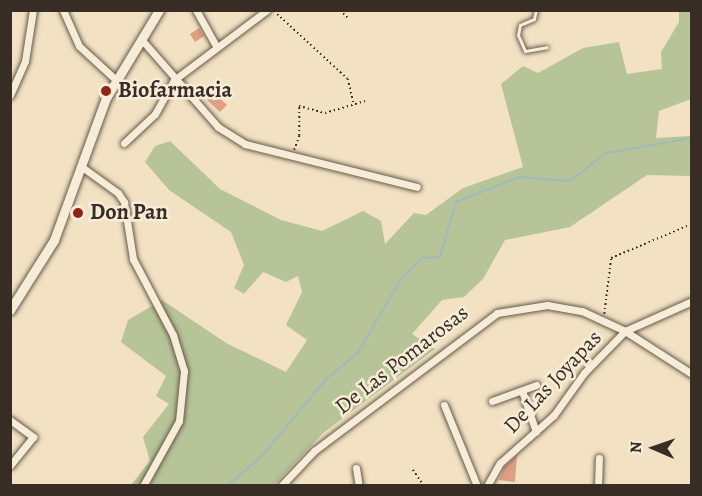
<!DOCTYPE html>
<style>
body{margin:0}
#map{position:relative;width:702px;height:496px;overflow:hidden;background:#f2e1c2;font-family:Alegreya,serif}
div>[style]{position:absolute}
[style*='--x']{left:calc(var(--x)*1px);top:calc(var(--y)*1px);width:calc(var(--w)*1px);rotate:calc(var(--a)*1deg)}
.green>*{inset:0;background:#b6c497}
.stream>*{height:2px;margin:-1px;padding:0 1px;transform-origin:1px;border-radius:1px;background:#9fbbbd}
.building>*{inset:0;background:#df9f83}
.path>*{height:1.5px;margin-top:-0.75px;transform-origin:0;background:repeating-linear-gradient(90deg,#382d24 0 1.5px,transparent 0 4.5px)}
.roads{filter:drop-shadow(0 0 2px #665a4c) drop-shadow(0 0 2px #665a4c)}
.lane>*{height:3px;margin:-1.5px;padding:0 1.5px;transform-origin:1.5px;border-radius:1.5px;background:#f7ecd7}
.street>*{height:7px;margin:-3.5px;padding:0 3.5px;transform-origin:3.5px;border-radius:3.5px;background:#f7ecd7}
.secondary>*{height:9px;margin:-4.5px;padding:0 4.5px;transform-origin:4.5px;border-radius:4.5px;background:#f7ecd7}
.dots>*{width:16px;height:16px;translate:-50% -50%;box-sizing:border-box;border:3px solid #f7ecd7;border-radius:50%}
span{translate:-50% -50%;white-space:nowrap;text-align:center;line-height:1.15;-webkit-text-stroke:5px #f7ecd7;paint-order:stroke}
.poi-label{font-size:22px;color:#382d24;font-weight:700}
.left{translate:0 -50%;text-align:left}
.street-label{font-size:22px;color:#382d24}
.frame{position:absolute;inset:0;border:12px solid #382d24;pointer-events:none}
.north{position:absolute;left:624px;top:418px;width:60px;height:60px;-webkit-text-stroke:4px #f7ecd7;paint-order:stroke;rotate:272deg;font-size:16px;font-weight:700;line-height:24px;text-align:center;color:#382d24}
.north::after{content:'';display:block;margin:auto;width:21px;height:27px;background:#382d24;clip-path:polygon(50% 0,100% 100%,50% 72%,0 100%)}
</style>
<div id="map">
<div class="green">
<div style="clip-path:polygon(679px 11px,691px 11px,691px 99px,659px 111px,656px 138px,691px 136px,691px 176px,647px 175px,570px 227px,505px 240px,483px 279px,464px 297px,442px 300px,412px 334px,435px 349px,323px 433px,274px 485px,131px 485px,150px 461px,143px 437px,169px 404px,156px 396px,166px 376px,121px 342px,128px 320px,162px 300px,226px 343px,286px 372px,307px 340px,286px 325px,302px 292px,298px 276px,286px 282px,263px 272px,244px 294px,234px 288px,244px 265px,231px 232px,169px 190px,145px 162px,155px 146px,170px 141px,220px 189px,281px 220px,322px 231px,363px 211px,381px 221px,385px 244px,414px 213px,426px 215px,463px 188px,523px 167px,501px 84px,523px 66px,538px 73px,583px 48px,619px 42px,627px 74px,662px 69px,661px 52px,679px 22px)"></div>
</div>
<div class="stream">
<div style="--x:227;--y:486;--w:46;--a:-40.6"></div>
<div style="--x:262;--y:456;--w:100;--a:-50.3"></div>
<div style="--x:326;--y:379;--w:41;--a:-39.1"></div>
<div style="--x:358;--y:353;--w:82;--a:-60"></div>
<div style="--x:399;--y:282;--w:33;--a:-46"></div>
<div style="--x:422;--y:258;--w:18;--a:-3"></div>
<div style="--x:440;--y:257;--w:57;--a:-73.8"></div>
<div style="--x:456;--y:202;--w:68;--a:-21.6"></div>
<div style="--x:519;--y:177;--w:51;--a:4.5"></div>
<div style="--x:570;--y:181;--w:46;--a:-37.9"></div>
<div style="--x:606;--y:153;--w:87;--a:-9.9"></div>
</div>
<div class="building">
<div style="clip-path:polygon(199px 28px,204px 36px,195px 42px,190px 34px)"></div>
<div style="clip-path:polygon(214px 93px,227px 105px,220px 112px,207px 100px)"></div>
<div style="clip-path:polygon(517px 455px,515px 482px,499px 480px,504px 467px)"></div>
</div>
<div class="path">
<div style="--x:340;--y:10;--w:13;--a:45"></div>
<div style="--x:274;--y:11;--w:100;--a:42.6"></div>
<div style="--x:348;--y:79;--w:26;--a:77"></div>
<div style="--x:294;--y:150;--w:15;--a:-70"></div>
<div style="--x:299;--y:136;--w:30;--a:-90"></div>
<div style="--x:299;--y:106;--w:27;--a:15"></div>
<div style="--x:325;--y:113;--w:42;--a:-16.7"></div>
<div style="--x:604;--y:314;--w:56;--a:-82.9"></div>
<div style="--x:611;--y:258;--w:88;--a:-22.8"></div>
<div style="--x:413;--y:470;--w:19;--a:55"></div>
</div>
<div class="roads">
<div class="lane">
<div style="--x:536;--y:10;--w:9;--a:103"></div>
<div style="--x:534;--y:19;--w:15;--a:157"></div>
<div style="--x:520;--y:25;--w:10;--a:101"></div>
<div style="--x:518;--y:35;--w:17;--a:66"></div>
<div style="--x:525;--y:51;--w:22;--a:-10"></div>
</div>
<div class="street">
<div style="--x:63;--y:10;--w:39;--a:66"></div>
<div style="--x:79;--y:46;--w:52;--a:42.6"></div>
<div style="--x:196;--y:10;--w:41;--a:60.9"></div>
<div style="--x:141;--y:39;--w:117;--a:48.8"></div>
<div style="--x:218;--y:127;--w:32;--a:32"></div>
<div style="--x:245;--y:144;--w:177;--a:14"></div>
<div style="--x:10;--y:95;--w:37;--a:-66"></div>
<div style="--x:25;--y:61;--w:52;--a:-81.1"></div>
<div style="--x:124;--y:143;--w:42;--a:-43.1"></div>
<div style="--x:155;--y:114;--w:39;--a:-61"></div>
<div style="--x:174;--y:80;--w:116;--a:-37"></div>
<div style="--x:82;--y:167;--w:44;--a:35.8"></div>
<div style="--x:118;--y:193;--w:11;--a:56"></div>
<div style="--x:124;--y:202;--w:58;--a:81"></div>
<div style="--x:133;--y:259;--w:86;--a:62.2"></div>
<div style="--x:173;--y:335;--w:38;--a:73"></div>
<div style="--x:184;--y:371;--w:50;--a:95.7"></div>
<div style="--x:179;--y:421;--w:74;--a:119"></div>
<div style="--x:522;--y:391;--w:43;--a:71.1"></div>
<div style="--x:492;--y:401;--w:47;--a:-20"></div>
<div style="--x:444;--y:405;--w:87;--a:67.8"></div>
<div style="--x:10;--y:420;--w:29;--a:36"></div>
<div style="--x:33;--y:437;--w:36;--a:129"></div>
<div style="--x:356;--y:468;--w:18;--a:81"></div>
<div style="--x:281;--y:486;--w:48;--a:-46.7"></div>
<div style="--x:314;--y:451;--w:229;--a:-37"></div>
<div style="--x:497;--y:313;--w:51;--a:-9.1"></div>
<div style="--x:547;--y:305;--w:36;--a:10"></div>
<div style="--x:582;--y:311;--w:47;--a:24.9"></div>
<div style="--x:625;--y:331;--w:80;--a:32.7"></div>
<div style="--x:487;--y:486;--w:26;--a:-61"></div>
<div style="--x:500;--y:463;--w:72;--a:-41.6"></div>
<div style="--x:554;--y:415;--w:52;--a:-54.5"></div>
<div style="--x:584;--y:373;--w:59;--a:-45.7"></div>
<div style="--x:625;--y:331;--w:73;--a:-24.1"></div>
<div style="--x:598;--y:486;--w:28;--a:-88"></div>
</div>
<div class="secondary">
<div style="--x:10;--y:310;--w:83;--a:-57.8"></div>
<div style="--x:54;--y:240;--w:151;--a:-69.9"></div>
<div style="--x:106;--y:98;--w:103;--a:-58.9"></div>
</div>
</div>
<div class="dots">
<div style="left:106px;top:91px;background:#8f2418"></div>
<div style="left:78px;top:213px;background:#8f2418"></div>
</div>
<div class="poi-label">
<span class="left" style="left:118px;top:91px">Biofarmacia</span>
<span class="left" style="left:90px;top:213px">Don Pan</span>
</div>
<div class="street-label">
<span style="left:402px;top:360px;rotate:-38deg">De Las Pomarosas</span>
<span style="left:553px;top:382px;rotate:-47deg">De Las Joyapas</span>
</div>
<div class="frame"></div>
<div class="north">N</div>
</div>
